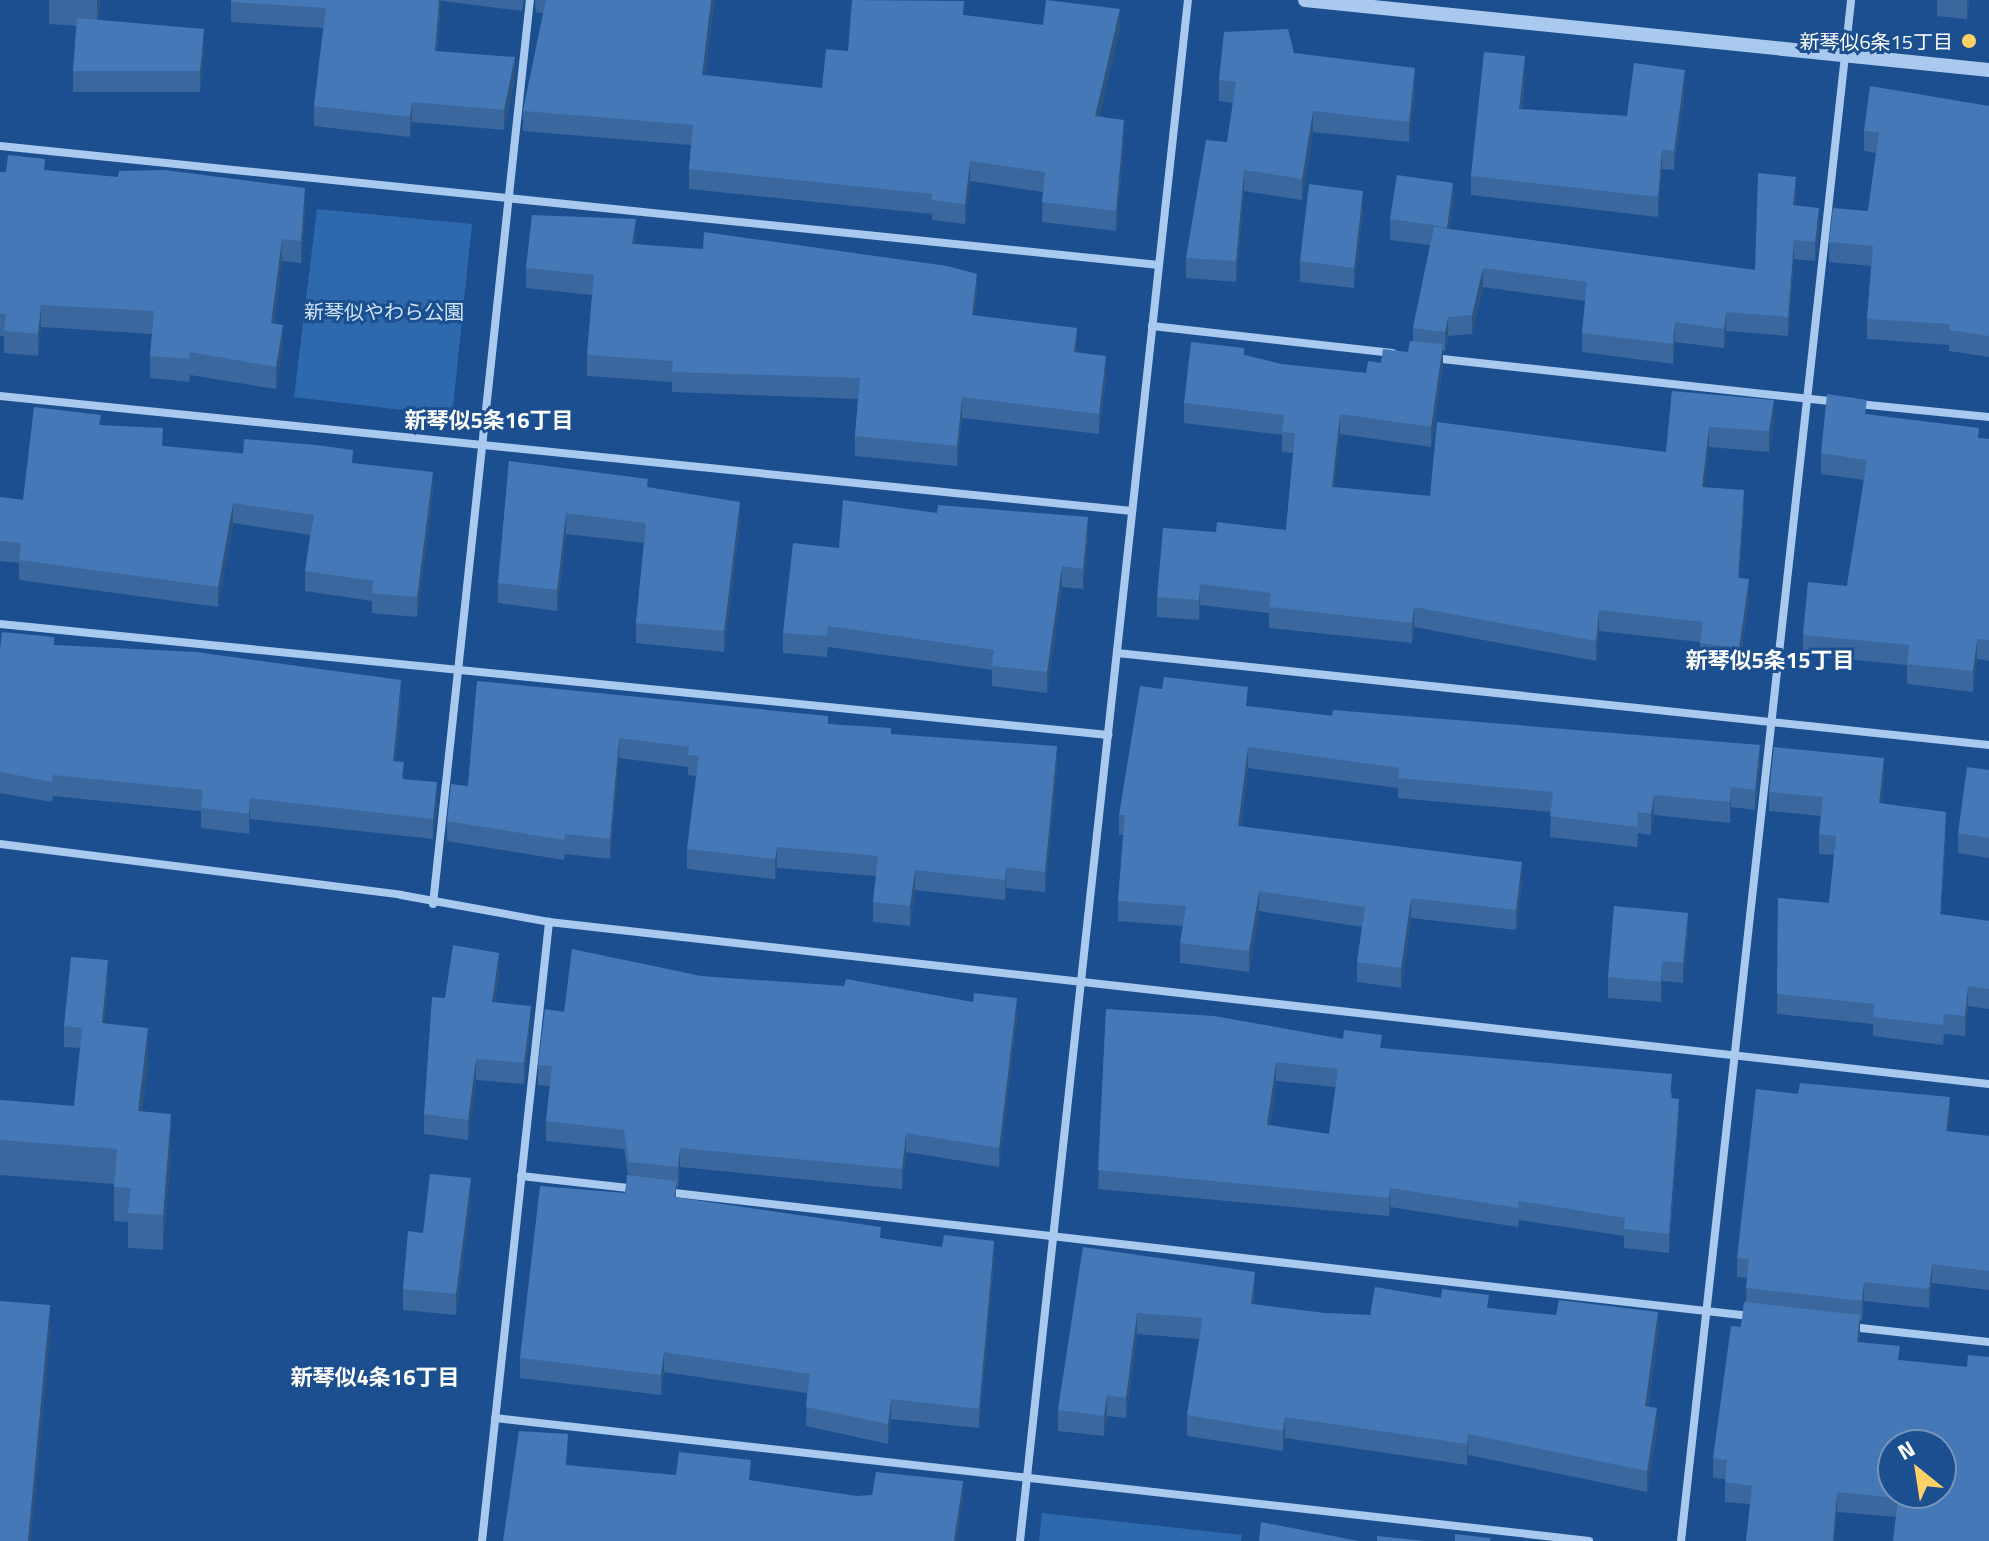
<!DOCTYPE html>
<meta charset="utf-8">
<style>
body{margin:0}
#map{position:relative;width:1989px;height:1541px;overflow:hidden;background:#1b4f8f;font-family:"Titillium Web","Noto Sans JP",sans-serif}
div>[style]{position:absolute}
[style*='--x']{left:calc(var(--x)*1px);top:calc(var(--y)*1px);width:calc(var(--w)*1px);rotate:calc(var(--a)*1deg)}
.green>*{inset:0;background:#2e69ad}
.minor>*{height:8px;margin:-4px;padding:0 4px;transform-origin:4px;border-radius:4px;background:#a9c9ee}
.tertiary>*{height:14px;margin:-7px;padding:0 7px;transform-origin:7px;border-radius:7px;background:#a9c9ee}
.wall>*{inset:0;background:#3a679d}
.shaded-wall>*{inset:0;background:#305480}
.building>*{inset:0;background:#4478b7}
.dots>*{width:22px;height:22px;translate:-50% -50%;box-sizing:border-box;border:4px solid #1b4f8f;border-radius:50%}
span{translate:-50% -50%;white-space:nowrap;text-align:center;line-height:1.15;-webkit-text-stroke:6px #1b4f8f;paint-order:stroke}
.poi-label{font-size:20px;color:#fff}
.right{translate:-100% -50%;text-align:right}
.park-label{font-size:20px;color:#cfe3fa}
.neighbourhood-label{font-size:22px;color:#fff;font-weight:700}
.north{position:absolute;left:1877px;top:1429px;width:80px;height:80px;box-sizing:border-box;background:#1b4f8f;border:2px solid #7695bc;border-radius:50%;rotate:330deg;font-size:22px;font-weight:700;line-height:32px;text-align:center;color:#fff}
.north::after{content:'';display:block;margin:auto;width:28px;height:36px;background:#ffd166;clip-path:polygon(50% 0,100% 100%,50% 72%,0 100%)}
</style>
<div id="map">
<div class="green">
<div style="clip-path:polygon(317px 209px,472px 224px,452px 416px,294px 397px)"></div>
<div style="clip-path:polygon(1042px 1513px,1242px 1535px,1241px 1541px,1039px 1541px)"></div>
</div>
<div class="minor">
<div style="--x:0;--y:146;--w:1165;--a:5.86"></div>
<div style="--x:1152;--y:326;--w:242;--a:6.4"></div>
<div style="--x:1433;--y:358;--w:406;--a:6.2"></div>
<div style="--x:0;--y:396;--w:1138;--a:5.8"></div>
<div style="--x:1858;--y:404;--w:132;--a:5.7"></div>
<div style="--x:0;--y:624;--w:1114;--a:5.72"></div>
<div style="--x:1117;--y:653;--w:877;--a:6.02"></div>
<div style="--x:0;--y:844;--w:404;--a:7.2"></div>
<div style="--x:401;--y:895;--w:150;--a:10.3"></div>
<div style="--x:549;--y:922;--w:1449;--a:6.42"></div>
<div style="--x:433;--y:904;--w:909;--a:-83.88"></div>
<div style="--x:521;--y:1176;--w:117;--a:6.4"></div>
<div style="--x:666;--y:1192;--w:1091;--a:6.53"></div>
<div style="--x:1851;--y:1327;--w:139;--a:6.2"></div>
<div style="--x:495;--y:1418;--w:1101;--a:6.41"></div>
<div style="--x:482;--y:1541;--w:623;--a:-83.82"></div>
<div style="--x:1020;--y:1541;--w:1550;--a:-83.78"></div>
<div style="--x:1681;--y:1541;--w:1550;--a:-83.7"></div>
</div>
<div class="tertiary">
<div style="--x:1305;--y:0;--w:688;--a:5.84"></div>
</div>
<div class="wall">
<div style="clip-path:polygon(49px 0,100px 0,98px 20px,204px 49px,200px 92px,73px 92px,73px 71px,77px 26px,49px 24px)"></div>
<div style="clip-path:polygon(231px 0,524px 0,522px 11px,441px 1px,437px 51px,515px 77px,504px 130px,412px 122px,410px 137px,314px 126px,314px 106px,323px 28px,231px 22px)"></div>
<div style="clip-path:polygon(535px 0,714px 0,705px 75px,822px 88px,848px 51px,964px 15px,1043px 25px,1120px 29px,1099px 116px,1124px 140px,1116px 231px,1042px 222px,1043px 192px,970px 181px,965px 224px,932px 220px,932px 214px,689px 189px,689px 169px,691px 145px,523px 131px,523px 111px,543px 13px,536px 12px)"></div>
<div style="clip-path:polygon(1937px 0,1969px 0,1967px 19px,1937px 16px)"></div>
<div style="clip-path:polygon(1294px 53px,1415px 88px,1409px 142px,1313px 132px,1302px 200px,1244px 191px,1236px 282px,1186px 278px,1186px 258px,1227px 142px,1233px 103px,1219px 101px,1219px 80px)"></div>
<div style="clip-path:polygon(1525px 76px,1522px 109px,1627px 116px,1685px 89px,1674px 170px,1662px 169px,1658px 217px,1471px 195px,1471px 176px)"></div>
<div style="clip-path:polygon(1989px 106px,1989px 357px,1949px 351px,1949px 345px,1867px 339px,1867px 319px,1871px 266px,1829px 262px,1829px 242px,1868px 211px,1876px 153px,1864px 151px,1864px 131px)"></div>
<div style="clip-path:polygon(45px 170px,305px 210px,301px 263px,282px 261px,274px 324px,283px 347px,276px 389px,190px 375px,189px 382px,150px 378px,150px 356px,152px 334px,41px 327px,38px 356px,4px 353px,4px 336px,0 336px,0 172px)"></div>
<div style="clip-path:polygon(1796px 196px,1795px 206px,1819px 227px,1815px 261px,1794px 259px,1788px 336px,1726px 331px,1724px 348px,1675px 342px,1673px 364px,1582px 352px,1582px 333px,1585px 301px,1483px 287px,1472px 334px,1448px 336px,1445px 351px,1443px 351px,1443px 365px,1431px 447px,1340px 434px,1334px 487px,1430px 496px,1666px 452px,1672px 391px,1774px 420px,1769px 452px,1709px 447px,1704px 487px,1744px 510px,1739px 578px,1749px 599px,1739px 668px,1700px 663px,1700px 642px,1599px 631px,1596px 661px,1414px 627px,1412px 643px,1269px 628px,1269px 613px,1200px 605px,1199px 620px,1157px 617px,1157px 597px,1216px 532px,1286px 530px,1293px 453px,1282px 452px,1282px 435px,1184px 423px,1184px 403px,1244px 355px,1281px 364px,1366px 373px,1381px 363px,1408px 352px,1413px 341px,1413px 328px,1430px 245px,1390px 240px,1390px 219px,1453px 203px,1449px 229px,1755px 270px)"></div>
<div style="clip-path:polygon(1363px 211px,1354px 288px,1300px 282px,1300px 261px)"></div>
<div style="clip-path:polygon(636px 239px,635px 244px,977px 294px,974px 315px,1077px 348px,1077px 353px,1106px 377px,1099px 434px,962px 418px,957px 466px,855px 456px,855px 436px,858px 399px,672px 392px,672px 382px,587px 376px,587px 355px,592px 295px,526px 288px,526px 268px)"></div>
<div style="clip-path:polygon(1867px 414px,1979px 438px,1989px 439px,1989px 661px,1977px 659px,1973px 692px,1907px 684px,1907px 665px,1803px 655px,1803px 635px,1847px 586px,1864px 480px,1821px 474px,1821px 453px)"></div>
<div style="clip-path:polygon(101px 425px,163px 446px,353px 463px,433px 492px,417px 617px,372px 613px,372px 601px,305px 591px,305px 571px,310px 535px,233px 523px,218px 607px,19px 580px,19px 563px,0 561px,0 497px,23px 500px)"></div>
<div style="clip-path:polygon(509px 461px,648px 488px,740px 522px,724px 652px,636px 643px,636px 623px,644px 543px,566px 534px,557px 611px,498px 603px,498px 583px)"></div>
<div style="clip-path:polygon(1088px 537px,1083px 589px,1062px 587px,1047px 693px,992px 686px,992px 670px,828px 647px,827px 657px,783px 653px,783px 633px,839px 548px)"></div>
<div style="clip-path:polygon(54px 645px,401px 701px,395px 761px,404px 779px,437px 803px,433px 839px,250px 819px,249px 834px,201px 828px,201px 811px,53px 796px,52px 802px,0 793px,0 649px)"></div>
<div style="clip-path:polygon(477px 681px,828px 724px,891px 734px,1057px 766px,1045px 892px,1006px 888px,1005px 900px,915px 890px,910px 926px,873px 922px,873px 902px,876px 876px,777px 868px,775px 879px,687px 869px,687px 849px,696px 776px,688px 775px,688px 767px,619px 758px,610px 859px,565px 854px,564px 860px,447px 841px,447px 821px,468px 786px)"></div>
<div style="clip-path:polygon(1248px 706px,1760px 765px,1755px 810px,1731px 807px,1730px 823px,1654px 815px,1651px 835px,1638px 833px,1637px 847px,1550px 837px,1551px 812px,1398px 798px,1398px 788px,1248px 768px,1241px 826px,1522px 882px,1516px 930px,1411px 918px,1401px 988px,1357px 982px,1357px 962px,1362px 927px,1259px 911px,1249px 972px,1180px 963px,1180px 943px,1183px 926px,1118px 921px,1118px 901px,1123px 835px,1119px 835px,1119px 815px)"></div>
<div style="clip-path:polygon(1989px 770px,1989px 858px,1958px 853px,1958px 833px)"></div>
<div style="clip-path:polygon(1884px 777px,1881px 803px,1946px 831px,1941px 915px,1989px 921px,1989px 1009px,1968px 1006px,1965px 1036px,1944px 1034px,1943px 1045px,1873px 1036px,1873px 1024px,1777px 1014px,1778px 898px,1829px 903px,1834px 855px,1819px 854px,1819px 834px,1821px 816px,1769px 811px,1769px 792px)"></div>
<div style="clip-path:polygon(1688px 933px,1683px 983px,1662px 981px,1661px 1002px,1608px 998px,1608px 977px)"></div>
<div style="clip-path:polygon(499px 974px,495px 1002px,531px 1026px,524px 1084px,476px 1080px,468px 1140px,424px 1134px,424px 1114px,445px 998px)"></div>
<div style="clip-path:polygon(701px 976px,1017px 1017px,999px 1167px,906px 1152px,902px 1189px,680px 1167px,678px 1187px,676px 1187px,676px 1197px,994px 1261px,979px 1428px,891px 1419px,888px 1444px,806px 1426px,807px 1393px,664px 1372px,661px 1395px,520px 1378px,520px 1358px,625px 1193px,628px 1175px,624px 1149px,546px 1141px,546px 1121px,550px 1086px,538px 1085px,538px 1065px,564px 1012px)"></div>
<div style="clip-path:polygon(108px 981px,104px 1023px,148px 1063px,142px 1111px,171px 1148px,163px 1250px,128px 1248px,128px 1222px,114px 1221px,114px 1184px,0 1175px,0 1100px,74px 1106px,80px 1048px,64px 1047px,64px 1026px)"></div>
<div style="clip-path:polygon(evenodd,1106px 1009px,1382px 1048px,1672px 1093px,1672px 1098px,1679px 1118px,1669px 1253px,1624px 1248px,1624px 1236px,1519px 1220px,1518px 1227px,1390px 1207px,1389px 1216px,1098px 1189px,1106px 1009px,1276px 1081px,1336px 1087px,1329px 1134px,1270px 1125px,1276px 1081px)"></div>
<div style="clip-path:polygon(1950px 1117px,1948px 1132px,1989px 1136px,1989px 1290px,1932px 1283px,1929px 1308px,1864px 1301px,1862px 1321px,1860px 1320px,1859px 1342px,1900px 1360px,1967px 1367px,1989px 1357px,1896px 1517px,1725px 1502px,1725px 1479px,1713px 1478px,1713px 1458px,1746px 1302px,1747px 1278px,1737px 1277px,1737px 1258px)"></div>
<div style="clip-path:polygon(471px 1198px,456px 1315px,403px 1310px,403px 1289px,423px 1233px)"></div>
<div style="clip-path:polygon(1083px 1247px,1255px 1293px,1253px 1304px,1324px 1313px,1370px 1315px,1489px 1308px,1658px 1333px,1648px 1407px,1657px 1429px,1647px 1492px,1468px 1455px,1467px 1465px,1285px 1438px,1283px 1451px,1187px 1436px,1187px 1415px,1199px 1339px,1137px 1334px,1126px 1418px,1107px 1416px,1104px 1436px,1058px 1431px,1058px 1410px)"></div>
</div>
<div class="shaded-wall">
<div style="clip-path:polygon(97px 0,100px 0,97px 28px)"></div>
<div style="clip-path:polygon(439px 0,441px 0,435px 71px,435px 51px)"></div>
<div style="clip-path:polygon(711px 0,714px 0,702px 95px,702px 75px)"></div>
<div style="clip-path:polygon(1967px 0,1969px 0,1967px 19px)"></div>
<div style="clip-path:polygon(1120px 9px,1120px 29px,1095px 136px,1095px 116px)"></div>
<div style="clip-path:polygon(204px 29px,204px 49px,200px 92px,200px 71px)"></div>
<div style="clip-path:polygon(1525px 56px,1525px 76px,1519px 128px,1519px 109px)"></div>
<div style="clip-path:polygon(515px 57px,515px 77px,504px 130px,504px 110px)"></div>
<div style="clip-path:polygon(1415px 68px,1415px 88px,1409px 142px,1409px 122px)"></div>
<div style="clip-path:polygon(1685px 70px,1685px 89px,1674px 170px,1674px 151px)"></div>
<div style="clip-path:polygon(412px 102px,412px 122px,410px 137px,410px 117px)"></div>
<div style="clip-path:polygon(1313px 111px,1313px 132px,1302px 200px,1302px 179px)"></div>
<div style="clip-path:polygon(1124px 120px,1124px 140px,1116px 231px,1116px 211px)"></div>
<div style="clip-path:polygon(1662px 149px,1662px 169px,1658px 217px,1658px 197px)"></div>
<div style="clip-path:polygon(970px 161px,970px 181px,965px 224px,965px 204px)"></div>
<div style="clip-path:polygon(1244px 170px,1244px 191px,1236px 282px,1236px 261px)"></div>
<div style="clip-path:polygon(1796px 177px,1796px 196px,1793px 225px,1793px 205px)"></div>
<div style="clip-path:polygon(1453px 183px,1453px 203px,1447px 248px,1447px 227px)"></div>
<div style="clip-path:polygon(305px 188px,305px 210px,301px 263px,301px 241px)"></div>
<div style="clip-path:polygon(1363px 191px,1363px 211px,1354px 288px,1354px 268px)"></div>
<div style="clip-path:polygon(1819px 208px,1819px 227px,1815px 261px,1815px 242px)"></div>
<div style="clip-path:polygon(636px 219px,636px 239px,632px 264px,632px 244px)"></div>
<div style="clip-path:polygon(282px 239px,282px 261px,271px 345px,271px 323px)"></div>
<div style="clip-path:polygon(1794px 240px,1794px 259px,1788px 336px,1788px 317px)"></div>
<div style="clip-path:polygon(1483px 268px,1483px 287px,1472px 334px,1472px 315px)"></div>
<div style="clip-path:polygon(977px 274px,977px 294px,972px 335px,972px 315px)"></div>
<div style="clip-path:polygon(41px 305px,41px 327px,38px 356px,38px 334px)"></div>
<div style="clip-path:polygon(1726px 312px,1726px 331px,1724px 348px,1724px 329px)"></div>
<div style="clip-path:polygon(1448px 317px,1448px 336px,1445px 351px,1445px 332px)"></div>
<div style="clip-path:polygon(1675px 322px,1675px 342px,1673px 364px,1673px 344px)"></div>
<div style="clip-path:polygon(283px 325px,283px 347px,276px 389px,276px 367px)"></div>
<div style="clip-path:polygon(1077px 328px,1077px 348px,1074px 373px,1074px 352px)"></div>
<div style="clip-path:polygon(1443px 344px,1443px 365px,1431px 447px,1431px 427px)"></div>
<div style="clip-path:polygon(1106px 356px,1106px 377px,1099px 434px,1099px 414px)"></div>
<div style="clip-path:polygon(962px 397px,962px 418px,957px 466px,957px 446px)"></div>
<div style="clip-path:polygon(1774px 400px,1774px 420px,1769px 452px,1769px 431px)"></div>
<div style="clip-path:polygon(1340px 414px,1340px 434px,1332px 507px,1332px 487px)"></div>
<div style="clip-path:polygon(1709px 427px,1709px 447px,1702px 507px,1702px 487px)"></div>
<div style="clip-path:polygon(433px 472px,433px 492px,417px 617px,417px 597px)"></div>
<div style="clip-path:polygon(1744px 490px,1744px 510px,1738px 598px,1738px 578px)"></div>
<div style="clip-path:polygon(740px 502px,740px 522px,724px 652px,724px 631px)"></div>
<div style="clip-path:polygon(233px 503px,233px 523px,218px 607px,218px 587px)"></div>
<div style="clip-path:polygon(566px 513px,566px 534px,557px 611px,557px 590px)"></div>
<div style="clip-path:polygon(1088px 517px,1088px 537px,1083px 589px,1083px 569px)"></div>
<div style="clip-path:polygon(1062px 566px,1062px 587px,1047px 693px,1047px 672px)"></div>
<div style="clip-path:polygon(1749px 579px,1749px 599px,1739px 668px,1739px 648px)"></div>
<div style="clip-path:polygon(1200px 584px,1200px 605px,1199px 620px,1199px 600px)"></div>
<div style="clip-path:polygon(1414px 607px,1414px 627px,1412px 643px,1412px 623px)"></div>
<div style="clip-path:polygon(1599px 610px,1599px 631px,1596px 661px,1596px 641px)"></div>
<div style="clip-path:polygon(1977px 639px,1977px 659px,1973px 692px,1973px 671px)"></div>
<div style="clip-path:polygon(401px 680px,401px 701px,393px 782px,393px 761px)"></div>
<div style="clip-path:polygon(619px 738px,619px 758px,610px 859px,610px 839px)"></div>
<div style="clip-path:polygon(1760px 745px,1760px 765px,1755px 810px,1755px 790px)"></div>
<div style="clip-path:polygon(1057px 746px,1057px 766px,1045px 892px,1045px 872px)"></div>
<div style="clip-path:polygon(1248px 747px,1248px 768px,1238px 846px,1238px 826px)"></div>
<div style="clip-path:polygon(1884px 758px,1884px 777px,1879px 822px,1879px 803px)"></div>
<div style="clip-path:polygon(437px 782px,437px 803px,433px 839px,433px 819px)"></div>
<div style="clip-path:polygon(1731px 787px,1731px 807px,1730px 823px,1730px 802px)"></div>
<div style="clip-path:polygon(1654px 795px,1654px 815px,1651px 835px,1651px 814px)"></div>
<div style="clip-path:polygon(250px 798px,250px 819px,249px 834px,249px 814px)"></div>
<div style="clip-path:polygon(1946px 812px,1946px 831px,1940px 934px,1940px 914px)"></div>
<div style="clip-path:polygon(777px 847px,777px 868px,775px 879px,775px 859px)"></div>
<div style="clip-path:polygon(1522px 862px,1522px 882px,1516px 930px,1516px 910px)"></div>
<div style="clip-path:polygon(1006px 867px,1006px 888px,1005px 900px,1005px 880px)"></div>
<div style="clip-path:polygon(915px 870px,915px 890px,910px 926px,910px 906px)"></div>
<div style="clip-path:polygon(1259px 891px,1259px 911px,1249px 972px,1249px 951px)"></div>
<div style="clip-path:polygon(1411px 898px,1411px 918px,1401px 988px,1401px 968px)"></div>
<div style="clip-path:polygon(1688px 913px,1688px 933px,1683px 983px,1683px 963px)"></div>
<div style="clip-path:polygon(499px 953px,499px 974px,492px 1023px,492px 1002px)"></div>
<div style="clip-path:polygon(108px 960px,108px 981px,101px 1051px,101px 1030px)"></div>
<div style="clip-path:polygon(1662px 961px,1662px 981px,1661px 1002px,1661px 982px)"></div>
<div style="clip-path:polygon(1968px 986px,1968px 1006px,1965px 1036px,1965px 1016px)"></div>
<div style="clip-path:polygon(1017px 998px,1017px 1017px,999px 1167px,999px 1148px)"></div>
<div style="clip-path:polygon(531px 1006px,531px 1026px,524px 1084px,524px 1063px)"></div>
<div style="clip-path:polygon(148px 1028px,148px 1063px,138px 1146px,138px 1111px)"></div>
<div style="clip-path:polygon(476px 1059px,476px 1080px,468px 1140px,468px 1120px)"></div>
<div style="clip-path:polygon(1276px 1062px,1276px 1081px,1267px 1143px,1267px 1125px)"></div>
<div style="clip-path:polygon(1950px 1097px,1950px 1117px,1946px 1151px,1946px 1131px)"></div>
<div style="clip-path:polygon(1679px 1099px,1679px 1118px,1669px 1253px,1669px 1234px)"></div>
<div style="clip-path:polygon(171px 1114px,171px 1148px,163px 1250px,163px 1215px)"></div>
<div style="clip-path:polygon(906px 1133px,906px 1152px,902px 1189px,902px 1169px)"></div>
<div style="clip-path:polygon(680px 1148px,680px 1167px,678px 1187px,678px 1167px)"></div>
<div style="clip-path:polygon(471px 1178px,471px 1198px,456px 1315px,456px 1294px)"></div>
<div style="clip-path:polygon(1390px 1188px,1390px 1207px,1389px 1216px,1389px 1198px)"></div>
<div style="clip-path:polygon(994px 1241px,994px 1261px,979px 1428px,979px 1409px)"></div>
<div style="clip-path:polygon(1932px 1264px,1932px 1283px,1929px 1308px,1929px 1289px)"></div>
<div style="clip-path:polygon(1255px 1272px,1255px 1293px,1251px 1324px,1251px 1304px)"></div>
<div style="clip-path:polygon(1864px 1282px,1864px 1301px,1862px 1321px,1862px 1301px)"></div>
<div style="clip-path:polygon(50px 1305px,50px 1340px,31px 1541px,28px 1541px)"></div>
<div style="clip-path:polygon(1658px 1312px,1658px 1333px,1645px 1427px,1645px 1406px)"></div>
<div style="clip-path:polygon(1137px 1313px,1137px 1334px,1126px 1418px,1126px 1398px)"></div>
<div style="clip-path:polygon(1860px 1315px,1860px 1334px,1857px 1361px,1857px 1342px)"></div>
<div style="clip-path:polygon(664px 1352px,664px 1372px,661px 1395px,661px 1375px)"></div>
<div style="clip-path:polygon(1107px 1395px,1107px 1416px,1104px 1436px,1104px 1416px)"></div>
<div style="clip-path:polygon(891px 1399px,891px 1419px,888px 1444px,888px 1424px)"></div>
<div style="clip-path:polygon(1657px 1408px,1657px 1429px,1647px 1492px,1647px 1471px)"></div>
<div style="clip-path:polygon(1285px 1417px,1285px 1438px,1283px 1451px,1283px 1431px)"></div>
<div style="clip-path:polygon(1468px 1434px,1468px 1455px,1467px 1465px,1467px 1444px)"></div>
<div style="clip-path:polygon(963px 1481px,963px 1500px,957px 1541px,954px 1541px)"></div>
<div style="clip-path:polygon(1837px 1492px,1837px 1512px,1835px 1541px,1833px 1541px)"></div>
</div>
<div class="building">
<div style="clip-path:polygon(231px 0,439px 0,435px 51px,515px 57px,504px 110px,412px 102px,410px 117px,314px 106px,326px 8px,231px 2px)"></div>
<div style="clip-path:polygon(546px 0,711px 0,702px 75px,822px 88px,826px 49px,848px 51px,852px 0,964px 1px,963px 15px,1043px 25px,1046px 0,1120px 9px,1095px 116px,1124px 120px,1116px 211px,1042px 202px,1045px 172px,970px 161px,965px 204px,932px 200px,932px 194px,689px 169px,693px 125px,523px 111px)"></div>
<div style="clip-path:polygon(77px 18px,204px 29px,200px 71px,73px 71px)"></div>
<div style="clip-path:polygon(1288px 29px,1294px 53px,1415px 68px,1409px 122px,1313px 111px,1302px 179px,1244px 170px,1236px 261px,1186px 258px,1206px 140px,1227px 142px,1236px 82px,1219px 80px,1224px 32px)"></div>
<div style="clip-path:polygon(1484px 52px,1525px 56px,1519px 109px,1627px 116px,1634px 63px,1685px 70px,1674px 151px,1662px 149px,1658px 197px,1471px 176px)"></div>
<div style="clip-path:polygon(1870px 86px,1989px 106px,1989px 336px,1949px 330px,1950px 324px,1867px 319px,1873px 246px,1829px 242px,1833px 208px,1868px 211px,1879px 132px,1864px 131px)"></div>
<div style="clip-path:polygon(8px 155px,45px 159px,44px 170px,118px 177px,119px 171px,165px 170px,305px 188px,301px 241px,282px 239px,271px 323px,283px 325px,276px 367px,190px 352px,189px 359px,150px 356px,154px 311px,41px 305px,38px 334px,4px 331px,6px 314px,0 314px,0 172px,6px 173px)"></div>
<div style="clip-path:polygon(1758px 173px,1796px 177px,1793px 205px,1819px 208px,1815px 242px,1794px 240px,1788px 317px,1726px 312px,1724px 329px,1675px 322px,1673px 344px,1582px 333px,1587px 282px,1483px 268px,1472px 315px,1448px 317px,1445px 332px,1413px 328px,1434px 227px,1755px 270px)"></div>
<div style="clip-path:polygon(1397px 175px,1453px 183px,1447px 227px,1390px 219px)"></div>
<div style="clip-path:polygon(1309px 184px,1363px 191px,1354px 268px,1300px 261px)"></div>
<div style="clip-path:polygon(532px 215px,636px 219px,632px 244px,703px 249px,704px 232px,947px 266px,977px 274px,972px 315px,1077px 328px,1074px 352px,1106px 356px,1099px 414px,962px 397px,957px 446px,855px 436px,860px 378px,672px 372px,673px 361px,587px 355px,594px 275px,526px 268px)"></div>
<div style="clip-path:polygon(1410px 341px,1443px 344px,1431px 427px,1340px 414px,1332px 487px,1430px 496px,1437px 422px,1666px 452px,1672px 391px,1774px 400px,1769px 431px,1709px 427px,1702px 487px,1744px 490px,1738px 578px,1749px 579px,1739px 648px,1700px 643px,1703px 622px,1599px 610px,1596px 641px,1414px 607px,1412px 623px,1269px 607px,1271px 593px,1200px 584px,1199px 600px,1157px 597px,1163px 528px,1216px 532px,1217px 522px,1286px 530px,1295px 433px,1282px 432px,1284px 415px,1184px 403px,1191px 342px,1244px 348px,1244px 355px,1281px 364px,1366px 373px,1368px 361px,1381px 363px,1383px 349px,1408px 352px)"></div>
<div style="clip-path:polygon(1827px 394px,1867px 400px,1865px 414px,1979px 428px,1978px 438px,1989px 439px,1989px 640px,1977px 639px,1973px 671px,1907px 664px,1909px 645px,1803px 635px,1808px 582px,1847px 586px,1867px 460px,1821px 453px)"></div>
<div style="clip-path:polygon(34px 407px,101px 415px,99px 425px,163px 428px,162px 446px,243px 454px,244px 439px,316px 445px,353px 450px,352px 463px,433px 472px,417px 597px,372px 593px,373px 581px,305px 571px,314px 515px,233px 503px,218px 587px,19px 560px,21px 543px,0 541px,0 497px,23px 500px)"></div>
<div style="clip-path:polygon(509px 461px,648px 479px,647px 487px,740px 502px,724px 631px,636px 623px,646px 523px,566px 513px,557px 590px,498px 583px)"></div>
<div style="clip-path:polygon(843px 500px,937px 513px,938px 505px,1088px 517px,1083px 569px,1062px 566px,1047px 672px,992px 666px,994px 650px,828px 626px,827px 636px,783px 633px,793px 543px,839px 548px)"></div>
<div style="clip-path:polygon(2px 632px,54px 637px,54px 645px,196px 652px,401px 680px,393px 761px,404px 762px,402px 779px,437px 782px,433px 819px,250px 798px,249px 814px,201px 808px,203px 790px,53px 775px,52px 782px,0 772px,0 649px)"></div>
<div style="clip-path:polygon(1164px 677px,1248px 687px,1246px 706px,1332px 716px,1333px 710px,1760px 745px,1755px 790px,1731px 787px,1730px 802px,1654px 795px,1651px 814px,1638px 812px,1637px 827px,1550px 816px,1553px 792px,1398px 778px,1399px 768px,1248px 747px,1238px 826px,1522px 862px,1516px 910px,1411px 898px,1401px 968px,1357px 962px,1365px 907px,1259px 891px,1249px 951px,1180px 943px,1186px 906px,1118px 901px,1125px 815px,1119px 815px,1140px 686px,1162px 689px)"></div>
<div style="clip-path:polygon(477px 681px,828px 716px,828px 724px,891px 728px,891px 734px,1057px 746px,1045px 872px,1006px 867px,1005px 880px,915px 870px,910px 906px,873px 902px,878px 856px,777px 847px,775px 859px,687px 849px,699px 756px,688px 755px,689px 747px,619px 738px,610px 839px,565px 834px,564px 840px,447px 821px,451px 784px,468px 786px)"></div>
<div style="clip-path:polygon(1774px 747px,1884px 758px,1879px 803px,1946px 812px,1940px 914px,1989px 921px,1989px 989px,1968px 986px,1965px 1016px,1944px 1014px,1943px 1025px,1873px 1017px,1875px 1004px,1777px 994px,1778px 898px,1829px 903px,1836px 836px,1819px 834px,1823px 797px,1769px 792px)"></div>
<div style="clip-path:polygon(1967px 767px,1989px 770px,1989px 838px,1958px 833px)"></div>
<div style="clip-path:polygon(1614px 906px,1688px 913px,1683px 963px,1662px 961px,1661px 982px,1608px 977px)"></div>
<div style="clip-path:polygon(453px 945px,499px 953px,492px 1002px,531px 1006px,524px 1063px,476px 1059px,468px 1120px,424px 1114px,432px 997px,445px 998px)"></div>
<div style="clip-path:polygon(572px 949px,701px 976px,844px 986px,846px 979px,973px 1002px,974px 993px,1017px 998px,999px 1148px,906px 1133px,902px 1169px,680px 1148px,678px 1167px,629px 1162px,624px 1130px,546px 1121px,552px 1066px,538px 1065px,545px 1009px,564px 1012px)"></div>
<div style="clip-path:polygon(71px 957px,108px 960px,102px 1023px,83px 1021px,82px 1028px,64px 1026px)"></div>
<div style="clip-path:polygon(evenodd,1106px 1009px,1214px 1016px,1343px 1039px,1344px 1030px,1382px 1035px,1380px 1048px,1672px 1074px,1670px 1098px,1679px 1099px,1669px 1234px,1624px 1229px,1625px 1218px,1519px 1201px,1518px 1208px,1390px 1188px,1389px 1198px,1098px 1170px,1106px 1009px,1276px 1062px,1338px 1069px,1329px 1134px,1267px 1125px,1276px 1062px)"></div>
<div style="clip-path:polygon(83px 1021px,148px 1028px,138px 1111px,171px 1114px,163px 1215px,128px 1213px,131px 1188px,114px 1187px,117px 1149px,0 1140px,0 1100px,74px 1106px)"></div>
<div style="clip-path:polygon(1800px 1083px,1950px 1097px,1946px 1131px,1989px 1136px,1989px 1271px,1932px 1264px,1929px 1289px,1864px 1282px,1862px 1301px,1746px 1288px,1749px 1259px,1737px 1258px,1756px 1089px,1798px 1094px)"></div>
<div style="clip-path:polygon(430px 1174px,471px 1178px,456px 1294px,403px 1289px,408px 1231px,423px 1233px)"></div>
<div style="clip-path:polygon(627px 1175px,676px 1181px,674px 1197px,881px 1227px,880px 1238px,942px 1247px,944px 1235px,994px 1241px,979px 1409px,891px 1399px,888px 1424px,806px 1407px,810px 1374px,664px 1352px,661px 1375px,520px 1358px,540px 1186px,625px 1193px)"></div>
<div style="clip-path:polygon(1083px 1247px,1255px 1272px,1251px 1304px,1324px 1313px,1370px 1315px,1375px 1287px,1441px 1298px,1442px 1289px,1489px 1295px,1487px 1308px,1556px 1315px,1559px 1300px,1658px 1312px,1645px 1406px,1657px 1408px,1647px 1471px,1468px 1434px,1467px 1444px,1285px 1417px,1283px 1431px,1187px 1415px,1203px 1318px,1137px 1313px,1126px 1398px,1107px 1395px,1104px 1416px,1058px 1410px)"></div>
<div style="clip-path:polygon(0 1301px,50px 1305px,28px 1541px,0 1541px)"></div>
<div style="clip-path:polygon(evenodd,1744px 1302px,1860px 1315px,1857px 1342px,1900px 1346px,1898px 1360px,1967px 1367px,1968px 1355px,1989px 1357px,1989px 1541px,1893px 1541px,1898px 1498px,1837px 1492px,1833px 1541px,1746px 1541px,1752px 1486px,1725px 1482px,1727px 1460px,1713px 1458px,1731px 1326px,1741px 1327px,1744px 1302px,1893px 1445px,1941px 1445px,1941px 1493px,1893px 1493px,1893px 1445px)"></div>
<div style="clip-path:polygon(519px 1431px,568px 1434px,566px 1465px,676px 1475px,679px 1452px,751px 1460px,749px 1480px,857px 1496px,872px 1495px,876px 1472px,963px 1481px,954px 1541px,503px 1541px)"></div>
<div style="clip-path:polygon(1261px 1522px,1359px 1541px,1259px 1541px)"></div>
<div style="clip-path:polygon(1455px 1534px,1490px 1538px,1490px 1541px,1455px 1541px)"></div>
<div style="clip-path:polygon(1377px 1536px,1426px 1541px,1377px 1541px)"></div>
</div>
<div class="dots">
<div style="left:1969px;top:41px;background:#ffd166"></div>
</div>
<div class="poi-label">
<span class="right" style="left:1953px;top:41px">新琴似6条15丁目</span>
</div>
<div class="park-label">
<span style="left:384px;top:311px">新琴似やわら公園</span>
</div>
<div class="neighbourhood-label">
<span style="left:489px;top:421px">新琴似5条16丁目</span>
<span style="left:1770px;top:661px">新琴似5条15丁目</span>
<span style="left:375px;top:1378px">新琴似4条16丁目</span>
</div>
<div class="north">N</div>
</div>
